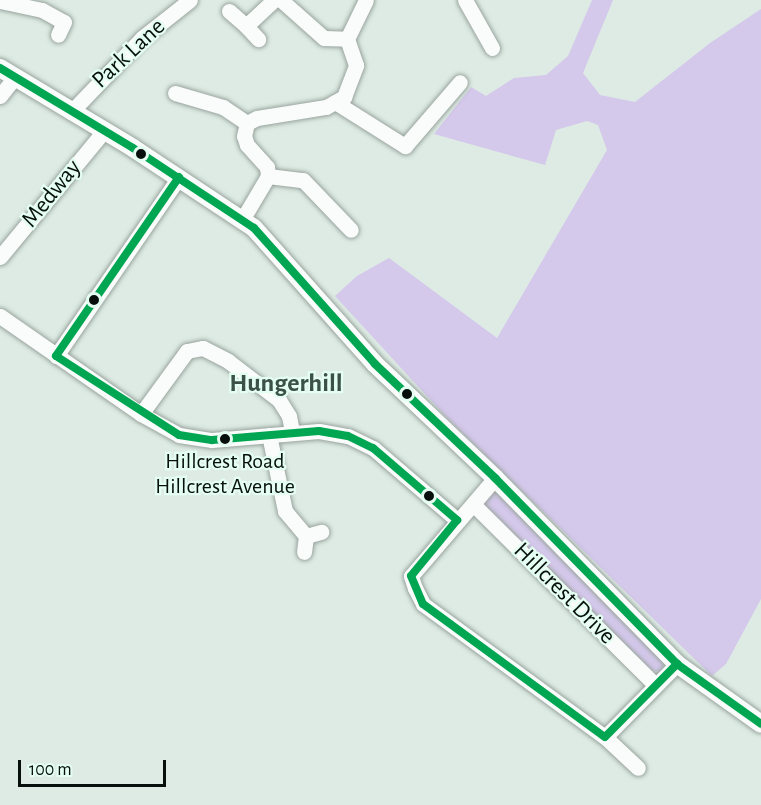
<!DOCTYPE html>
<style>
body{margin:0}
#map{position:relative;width:761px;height:805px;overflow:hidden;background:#ddebe4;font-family:"Alegreya Sans",sans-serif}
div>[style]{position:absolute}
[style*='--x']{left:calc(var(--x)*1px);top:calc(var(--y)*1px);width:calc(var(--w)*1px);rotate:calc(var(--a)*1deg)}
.green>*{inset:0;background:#d4c8eb}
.roads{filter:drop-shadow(0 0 2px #99a49e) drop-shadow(0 0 2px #99a49e)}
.minor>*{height:15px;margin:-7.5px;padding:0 7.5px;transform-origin:7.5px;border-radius:7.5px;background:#fafcfb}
.major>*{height:18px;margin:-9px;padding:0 9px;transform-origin:9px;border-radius:9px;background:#fafcfb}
.bus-1>*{height:8px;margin:-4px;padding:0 4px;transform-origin:4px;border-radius:4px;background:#00a651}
.dots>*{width:16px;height:16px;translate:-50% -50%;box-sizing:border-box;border:3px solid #e4fef2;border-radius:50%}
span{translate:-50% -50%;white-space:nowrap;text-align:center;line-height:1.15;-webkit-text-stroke:4.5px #e4fef2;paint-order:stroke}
.bus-label{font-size:22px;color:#07100c}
.street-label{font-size:24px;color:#07100c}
.neighbourhood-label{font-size:26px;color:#3b5147;font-weight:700}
.scale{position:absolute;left:18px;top:760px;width:148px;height:27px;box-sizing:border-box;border:3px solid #07100c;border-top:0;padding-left:8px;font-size:18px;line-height:21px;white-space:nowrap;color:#07100c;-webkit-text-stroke:4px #e4fef2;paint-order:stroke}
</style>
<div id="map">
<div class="green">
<div style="clip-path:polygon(592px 0,613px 0,583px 73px,600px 95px,635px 102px,710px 43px,761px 9px,761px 599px,726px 664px,712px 676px,446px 417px,335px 296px,357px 276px,389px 258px,497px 338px,607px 150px,598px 125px,587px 121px,556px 130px,545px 165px,434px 134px,471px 87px,486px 96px,514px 78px,546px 75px,568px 56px)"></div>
<div style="clip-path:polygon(494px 490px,664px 663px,661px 672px,651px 670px,484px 505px,483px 500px)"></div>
</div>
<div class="roads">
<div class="minor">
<div style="--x:281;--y:0;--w:57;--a:41.5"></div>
<div style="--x:324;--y:38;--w:23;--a:2"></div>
<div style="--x:465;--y:0;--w:55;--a:60.6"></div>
<div style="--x:0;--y:1;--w:43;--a:12.1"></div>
<div style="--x:42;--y:10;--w:25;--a:29"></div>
<div style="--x:64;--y:22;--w:14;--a:115"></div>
<div style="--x:229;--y:11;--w:23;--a:41"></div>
<div style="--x:246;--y:26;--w:38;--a:-43"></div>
<div style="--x:246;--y:26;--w:18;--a:47"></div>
<div style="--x:175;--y:93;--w:50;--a:16.3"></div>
<div style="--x:223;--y:107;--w:29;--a:34"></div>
<div style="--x:0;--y:96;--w:24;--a:-52"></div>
<div style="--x:335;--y:102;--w:83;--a:32.2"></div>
<div style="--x:405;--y:146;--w:84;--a:-49.3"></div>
<div style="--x:71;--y:112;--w:103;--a:-46.2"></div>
<div style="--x:142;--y:38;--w:61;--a:-38.4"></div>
<div style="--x:268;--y:176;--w:35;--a:7"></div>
<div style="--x:303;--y:180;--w:69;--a:46.2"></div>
<div style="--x:242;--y:220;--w:51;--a:-59.4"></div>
<div style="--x:268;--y:176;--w:9;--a:-96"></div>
<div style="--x:267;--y:167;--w:30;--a:-132"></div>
<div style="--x:247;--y:145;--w:9;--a:-108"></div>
<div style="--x:244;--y:136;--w:13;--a:-77"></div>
<div style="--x:247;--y:123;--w:11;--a:-27"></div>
<div style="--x:257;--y:118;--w:70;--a:-9.1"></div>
<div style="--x:326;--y:107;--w:21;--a:-29"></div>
<div style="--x:344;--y:97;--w:34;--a:-69"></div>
<div style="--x:356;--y:65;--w:28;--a:-109"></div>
<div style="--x:347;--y:39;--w:43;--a:-64"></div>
<div style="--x:0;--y:257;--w:163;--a:-50.5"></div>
<div style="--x:0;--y:316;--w:172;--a:34.8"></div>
<div style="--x:141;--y:414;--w:43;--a:28.9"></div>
<div style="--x:179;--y:435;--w:33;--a:9"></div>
<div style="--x:212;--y:440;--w:107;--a:-4.8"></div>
<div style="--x:319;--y:431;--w:29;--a:10"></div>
<div style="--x:348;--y:436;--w:28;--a:26"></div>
<div style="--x:373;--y:448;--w:111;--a:40.6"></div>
<div style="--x:56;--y:356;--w:217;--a:-55.5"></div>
<div style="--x:141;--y:414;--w:78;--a:-53.9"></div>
<div style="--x:187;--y:351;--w:16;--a:-11"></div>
<div style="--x:203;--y:348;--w:28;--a:27"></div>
<div style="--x:228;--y:361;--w:64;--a:37.4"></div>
<div style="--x:279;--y:400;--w:19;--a:58"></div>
<div style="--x:289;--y:416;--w:16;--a:79"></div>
<div style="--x:269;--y:435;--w:78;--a:78.1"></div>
<div style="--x:285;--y:511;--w:33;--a:50"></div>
<div style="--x:306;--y:536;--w:16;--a:97"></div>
<div style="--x:495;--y:478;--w:129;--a:130.6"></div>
<div style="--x:411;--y:576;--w:13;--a:72"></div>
<div style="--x:415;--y:588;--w:18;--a:63"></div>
<div style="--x:423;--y:604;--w:225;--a:36.2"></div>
<div style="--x:605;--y:737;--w:45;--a:43.2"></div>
<div style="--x:473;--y:504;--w:255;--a:44.8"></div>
<div style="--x:306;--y:536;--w:16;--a:-15"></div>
<div style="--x:605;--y:737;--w:103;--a:-45.4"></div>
</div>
<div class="major">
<div style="--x:0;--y:68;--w:155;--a:31"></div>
<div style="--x:133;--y:148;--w:145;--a:33.5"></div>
<div style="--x:254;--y:228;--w:182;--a:48.3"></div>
<div style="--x:375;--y:364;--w:166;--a:43.5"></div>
<div style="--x:495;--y:478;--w:260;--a:45.6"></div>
<div style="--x:677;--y:664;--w:103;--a:35.5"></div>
</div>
</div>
<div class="bus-1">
<div style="--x:0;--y:68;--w:155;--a:31"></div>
<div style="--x:133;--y:148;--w:145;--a:33.5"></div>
<div style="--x:254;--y:228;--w:182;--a:48.3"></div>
<div style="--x:375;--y:364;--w:166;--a:43.5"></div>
<div style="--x:495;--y:478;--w:260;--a:45.6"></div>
<div style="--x:677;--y:664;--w:103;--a:35.5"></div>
<div style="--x:179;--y:177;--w:217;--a:124.5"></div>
<div style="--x:56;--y:356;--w:146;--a:32.7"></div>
<div style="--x:179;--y:435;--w:33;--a:9"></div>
<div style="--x:212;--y:440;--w:107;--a:-4.8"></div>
<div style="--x:319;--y:431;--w:29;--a:10"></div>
<div style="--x:348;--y:436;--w:28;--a:26"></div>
<div style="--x:373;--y:448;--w:111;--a:40.6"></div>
<div style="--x:457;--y:520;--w:72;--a:129.4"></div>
<div style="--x:411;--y:576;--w:30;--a:67"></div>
<div style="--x:423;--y:604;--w:225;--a:36.2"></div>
<div style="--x:605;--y:737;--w:103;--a:-45.4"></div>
</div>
<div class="dots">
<div style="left:141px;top:154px;background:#07100c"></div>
<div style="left:94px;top:300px;background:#07100c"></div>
<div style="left:407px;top:394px;background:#07100c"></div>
<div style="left:225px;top:439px;background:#07100c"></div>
<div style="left:429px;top:496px;background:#07100c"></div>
</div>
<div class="bus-label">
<span style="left:225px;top:474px">Hillcrest Road<br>Hillcrest Avenue</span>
</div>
<div class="street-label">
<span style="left:129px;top:54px;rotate:-43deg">Park Lane</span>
<span style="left:52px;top:194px;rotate:-51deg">Medway</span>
<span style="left:564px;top:594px;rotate:45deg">Hillcrest Drive</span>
</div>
<div class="neighbourhood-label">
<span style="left:286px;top:384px">Hungerhill</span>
</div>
<div class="scale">100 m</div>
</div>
